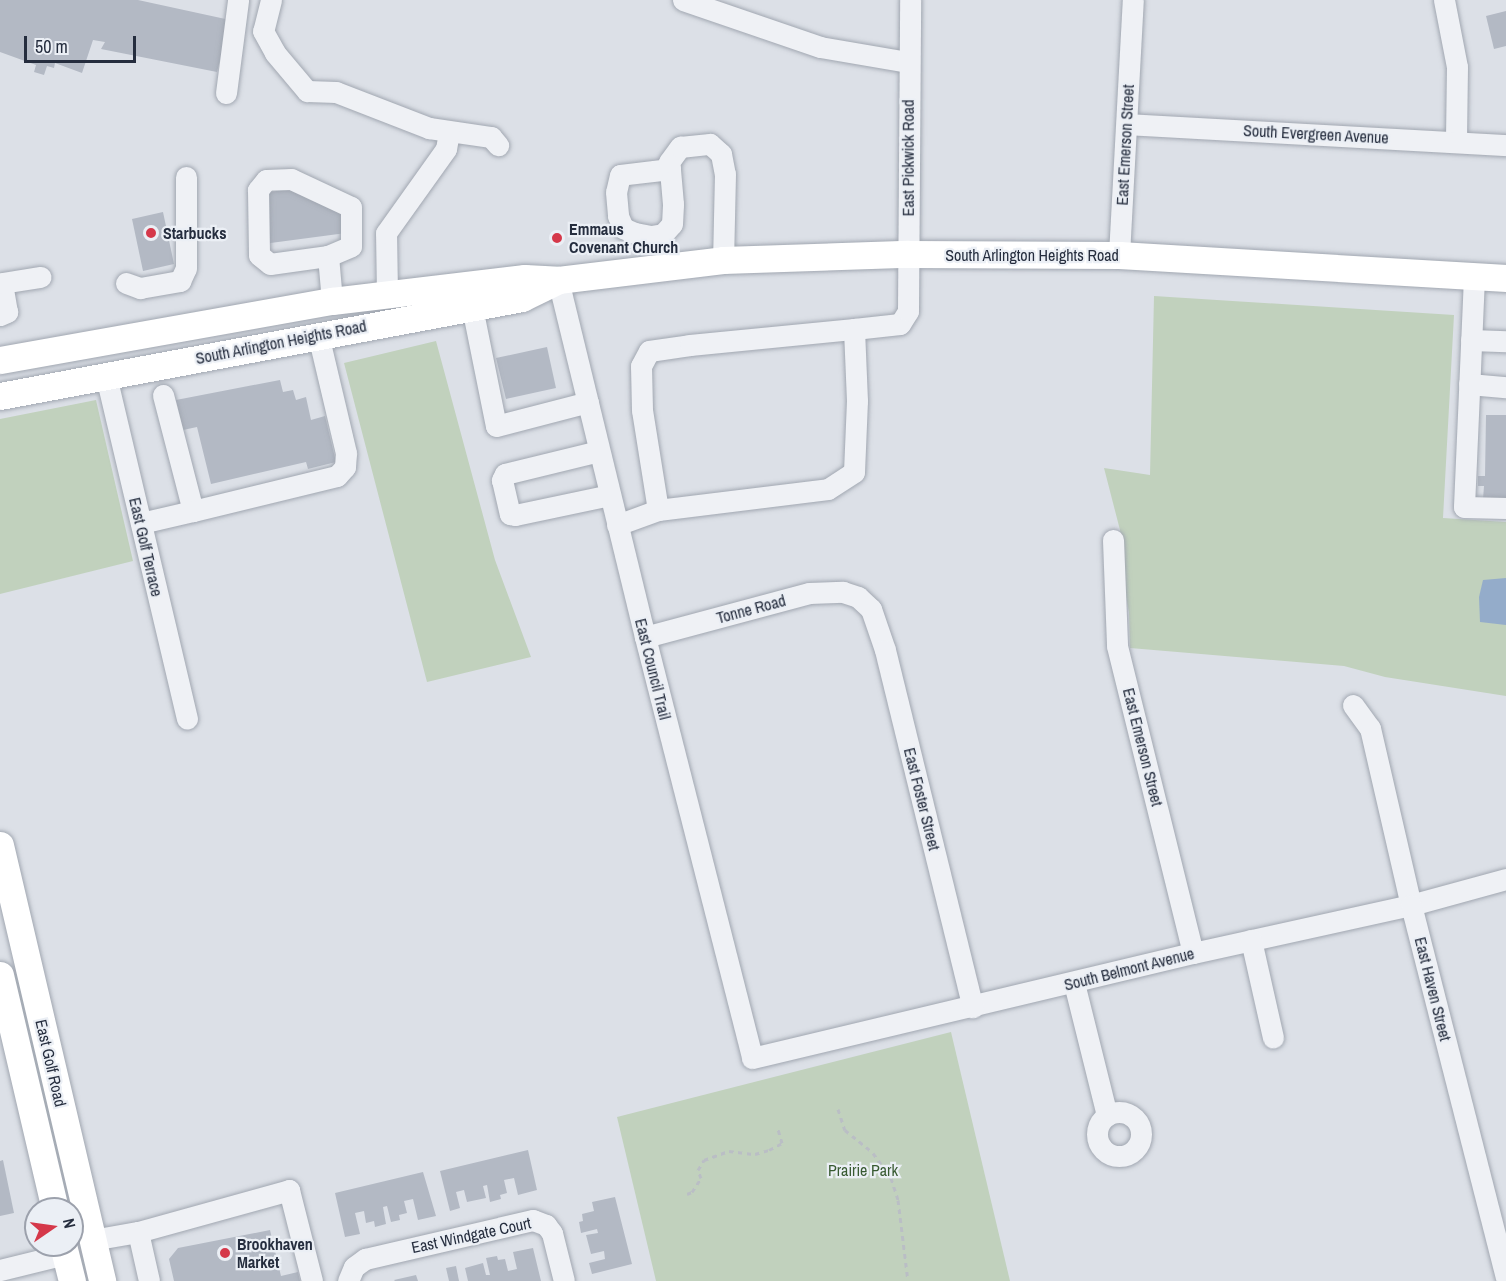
<!DOCTYPE html>
<style>
body{margin:0}
#map{position:relative;width:1506px;height:1281px;overflow:hidden;background:#dce0e7;font-family:"Archivo Narrow",sans-serif}
div>[style]{position:absolute}
[style*='--x']{left:calc(var(--x)*1px);top:calc(var(--y)*1px);width:calc(var(--w)*1px);rotate:calc(var(--a)*1deg)}
.green>*{inset:0;background:#c1d1bd}
.water>*{inset:0;background:#94acca}
.building>*{inset:0;background:#b3b9c4}
.path>*{height:3px;margin-top:-1.5px;transform-origin:0;background:repeating-linear-gradient(90deg,#babec5 0 4.5px,transparent 0 9px)}
.roads{filter:drop-shadow(0 0 2px #a1a7b1) drop-shadow(0 0 2px #a1a7b1)}
.minor>*{height:21px;margin:-10.5px;padding:0 10.5px;transform-origin:10.5px;border-radius:10.5px;background:#eff1f5}
.minor>.ring{margin:-10.5px;padding:0;box-sizing:content-box;background:none;border:21px solid #eff1f5;border-radius:50%}
.major>*{height:27px;margin:-13.5px;padding:0 13.5px;transform-origin:13.5px;border-radius:13.5px;background:#fff}
.dots>*{width:16px;height:16px;translate:-50% -50%;box-sizing:border-box;border:3px solid #ebeff5;border-radius:50%}
span{translate:-50% -50%;white-space:nowrap;text-align:center;line-height:1.15;-webkit-text-stroke:4.5px #ebeff5;paint-order:stroke}
.street-label{font-size:16px;color:#252d3e}
.poi-label{font-size:16px;color:#252d3e;font-weight:700}
.left{translate:0 -50%;text-align:left}
.park-label{font-size:16px;color:#385a32}
.north{position:absolute;left:24px;top:1197px;width:60px;height:60px;box-sizing:border-box;background:#ebeff5;border:2px solid #9ca1ac;border-radius:50%;rotate:77deg;font-size:16px;font-weight:700;line-height:24px;text-align:center;color:#252d3e}
.north::after{content:'';display:block;margin:auto;width:21px;height:27px;background:#d5384a;clip-path:polygon(50% 0,100% 100%,50% 72%,0 100%)}
.scale{position:absolute;left:24px;top:36px;width:112px;height:27px;box-sizing:border-box;border:3px solid #252d3e;border-top:0;padding-left:8px;font-size:18px;line-height:21px;white-space:nowrap;color:#252d3e;-webkit-text-stroke:4px #ebeff5;paint-order:stroke}
</style>
<div id="map">
<div class="green">
<div style="clip-path:polygon(1154px 296px,1454px 315px,1443px 518px,1506px 522px,1506px 696px,1385px 677px,1344px 666px,1130px 648px,1129px 612px,1125px 592px,1120px 530px,1104px 468px,1150px 475px)"></div>
<div style="clip-path:polygon(436px 341px,495px 560px,531px 657px,427px 682px,344px 363px)"></div>
<div style="clip-path:polygon(96px 400px,133px 561px,0 594px,0 419px)"></div>
<div style="clip-path:polygon(951px 1032px,1010px 1281px,656px 1281px,617px 1117px)"></div>
</div>
<div class="water">
<div style="clip-path:polygon(1506px 578px,1506px 625px,1480px 622px,1479px 597px,1483px 580px)"></div>
</div>
<div class="building">
<div style="clip-path:polygon(0 0,138px 0,230px 20px,217px 72px,101px 49px,105px 42px,93px 40px,82px 73px,55px 63px,54px 68px,47px 66px,44px 75px,34px 72px,36px 65px,0 52px)"></div>
<div style="clip-path:polygon(1506px 11px,1506px 46px,1494px 49px,1486px 16px)"></div>
<div style="clip-path:polygon(295px 187px,344px 209px,346px 233px,263px 244px,263px 211px,269px 210px,267px 193px)"></div>
<div style="clip-path:polygon(163px 212px,174px 264px,143px 271px,132px 219px)"></div>
<div style="clip-path:polygon(547px 347px,556px 388px,506px 399px,496px 358px)"></div>
<div style="clip-path:polygon(280px 380px,283px 392px,293px 390px,296px 400px,306px 397px,311px 420px,325px 416px,336px 462px,308px 469px,306px 462px,211px 484px,197px 427px,183px 430px,176px 400px)"></div>
<div style="clip-path:polygon(1486px 415px,1506px 415px,1506px 499px,1483px 499px,1484px 486px,1478px 486px,1478px 476px,1485px 476px)"></div>
<div style="clip-path:polygon(528px 1150px,537px 1190px,518px 1195px,514px 1178px,504px 1180px,507px 1193px,500px 1195px,501px 1199px,490px 1202px,487px 1185px,483px 1186px,486px 1198px,467px 1202px,464px 1190px,456px 1192px,460px 1208px,450px 1211px,440px 1171px)"></div>
<div style="clip-path:polygon(3px 1160px,14px 1213px,0 1216px,0 1161px)"></div>
<div style="clip-path:polygon(423px 1172px,436px 1216px,418px 1220px,413px 1199px,404px 1201px,407px 1213px,399px 1215px,400px 1220px,391px 1222px,387px 1206px,383px 1207px,386px 1224px,375px 1227px,374px 1221px,366px 1223px,364px 1211px,355px 1213px,360px 1234px,345px 1237px,335px 1193px)"></div>
<div style="clip-path:polygon(615px 1197px,632px 1264px,592px 1274px,589px 1263px,605px 1259px,604px 1251px,591px 1254px,586px 1235px,598px 1233px,597px 1229px,581px 1233px,579px 1222px,583px 1221px,582px 1214px,594px 1211px,592px 1202px)"></div>
<div style="clip-path:polygon(270px 1230px,281px 1276px,298px 1272px,300px 1281px,174px 1281px,169px 1259px,178px 1248px)"></div>
<div style="clip-path:polygon(533px 1248px,541px 1281px,468px 1281px,465px 1268px,483px 1263px,486px 1275px,490px 1275px,486px 1258px,497px 1256px,498px 1260px,505px 1259px,508px 1271px,517px 1269px,513px 1252px)"></div>
<div style="clip-path:polygon(456px 1266px,459px 1281px,449px 1281px,446px 1268px)"></div>
<div style="clip-path:polygon(416px 1275px,418px 1281px,395px 1281px,394px 1280px)"></div>
</div>
<div class="path">
<div style="--x:838;--y:1109;--w:22;--a:72"></div>
<div style="--x:845;--y:1130;--w:36;--a:39"></div>
<div style="--x:873;--y:1153;--w:31;--a:54"></div>
<div style="--x:891;--y:1178;--w:23;--a:72"></div>
<div style="--x:898;--y:1200;--w:82;--a:83"></div>
<div style="--x:687;--y:1194;--w:5;--a:-22"></div>
<div style="--x:692;--y:1192;--w:17;--a:-57"></div>
<div style="--x:701;--y:1178;--w:9;--a:-111"></div>
<div style="--x:698;--y:1170;--w:12;--a:-59"></div>
<div style="--x:704;--y:1160;--w:27;--a:-20"></div>
<div style="--x:729;--y:1151;--w:26;--a:7"></div>
<div style="--x:755;--y:1154;--w:15;--a:-16"></div>
<div style="--x:769;--y:1150;--w:15;--a:-28"></div>
<div style="--x:782;--y:1143;--w:15;--a:-106"></div>
</div>
<div class="roads">
<div class="minor">
<div style="--x:271;--y:0;--w:32;--a:104"></div>
<div style="--x:263;--y:31;--w:25;--a:61"></div>
<div style="--x:275;--y:53;--w:50;--a:49.9"></div>
<div style="--x:307;--y:91;--w:29;--a:2"></div>
<div style="--x:336;--y:92;--w:100;--a:21.2"></div>
<div style="--x:429;--y:128;--w:63;--a:8.3"></div>
<div style="--x:491;--y:137;--w:11;--a:49"></div>
<div style="--x:683;--y:0;--w:145;--a:18.9"></div>
<div style="--x:820;--y:47;--w:89;--a:9.7"></div>
<div style="--x:1444;--y:0;--w:68;--a:79"></div>
<div style="--x:1457;--y:67;--w:74;--a:90.8"></div>
<div style="--x:226;--y:93;--w:94;--a:-82.6"></div>
<div style="--x:1127;--y:124;--w:380;--a:3.2"></div>
<div style="--x:670;--y:169;--w:50;--a:173.2"></div>
<div style="--x:620;--y:175;--w:17;--a:103"></div>
<div style="--x:616;--y:192;--w:24;--a:85"></div>
<div style="--x:618;--y:216;--w:13;--a:67"></div>
<div style="--x:623;--y:228;--w:13;--a:23"></div>
<div style="--x:635;--y:233;--w:16;--a:11"></div>
<div style="--x:651;--y:236;--w:12;--a:-9"></div>
<div style="--x:663;--y:234;--w:13;--a:-48"></div>
<div style="--x:672;--y:224;--w:20;--a:-87"></div>
<div style="--x:673;--y:204;--w:35;--a:-95"></div>
<div style="--x:670;--y:169;--w:7;--a:-98"></div>
<div style="--x:669;--y:162;--w:19;--a:-54"></div>
<div style="--x:680;--y:147;--w:30;--a:-6"></div>
<div style="--x:710;--y:144;--w:15;--a:42"></div>
<div style="--x:721;--y:154;--w:20;--a:79"></div>
<div style="--x:725;--y:174;--w:86;--a:91.3"></div>
<div style="--x:1119;--y:255;--w:255;--a:-86.9"></div>
<div style="--x:328;--y:256;--w:25;--a:-23"></div>
<div style="--x:351;--y:246;--w:39;--a:-90"></div>
<div style="--x:351;--y:207;--w:66;--a:-155"></div>
<div style="--x:291;--y:179;--w:25;--a:178"></div>
<div style="--x:266;--y:180;--w:13;--a:129"></div>
<div style="--x:258;--y:190;--w:65;--a:89.1"></div>
<div style="--x:259;--y:255;--w:14;--a:39"></div>
<div style="--x:270;--y:264;--w:59;--a:-7.9"></div>
<div style="--x:328;--y:256;--w:45;--a:84.9"></div>
<div style="--x:1474;--y:277;--w:230;--a:92.5"></div>
<div style="--x:1464;--y:507;--w:42;--a:1.4"></div>
<div style="--x:558;--y:280;--w:367;--a:76.3"></div>
<div style="--x:645;--y:637;--w:434;--a:75.7"></div>
<div style="--x:752;--y:1058;--w:453;--a:-13.4"></div>
<div style="--x:1193;--y:953;--w:223;--a:-12.4"></div>
<div style="--x:1411;--y:905;--w:98;--a:-15.3"></div>
<div style="--x:126;--y:283;--w:15;--a:20"></div>
<div style="--x:140;--y:288;--w:41;--a:-9.9"></div>
<div style="--x:180;--y:281;--w:14;--a:-65"></div>
<div style="--x:186;--y:268;--w:91;--a:-90"></div>
<div style="--x:387;--y:294;--w:61;--a:-90.9"></div>
<div style="--x:386;--y:233;--w:103;--a:-54.5"></div>
<div style="--x:446;--y:149;--w:17;--a:-80"></div>
<div style="--x:472;--y:307;--w:121;--a:78.6"></div>
<div style="--x:496;--y:426;--w:95;--a:-14.6"></div>
<div style="--x:0;--y:315;--w:8;--a:-23"></div>
<div style="--x:7;--y:312;--w:29;--a:-100"></div>
<div style="--x:2;--y:283;--w:39;--a:-9"></div>
<div style="--x:1471;--y:340;--w:35;--a:2"></div>
<div style="--x:106;--y:376;--w:352;--a:76.7"></div>
<div style="--x:1469;--y:384;--w:37;--a:5"></div>
<div style="--x:163;--y:395;--w:120;--a:75.5"></div>
<div style="--x:193;--y:511;--w:148;--a:-13.7"></div>
<div style="--x:337;--y:476;--w:12;--a:-48"></div>
<div style="--x:345;--y:467;--w:14;--a:-86"></div>
<div style="--x:346;--y:453;--w:121;--a:-103.3"></div>
<div style="--x:599;--y:451;--w:97;--a:166.3"></div>
<div style="--x:505;--y:474;--w:7;--a:117"></div>
<div style="--x:502;--y:480;--w:35;--a:77"></div>
<div style="--x:510;--y:514;--w:5;--a:11"></div>
<div style="--x:515;--y:515;--w:97;--a:-11.9"></div>
<div style="--x:658;--y:510;--w:101;--a:-99.1"></div>
<div style="--x:642;--y:410;--w:44;--a:-91.3"></div>
<div style="--x:641;--y:366;--w:17;--a:-62"></div>
<div style="--x:649;--y:351;--w:41;--a:-8.3"></div>
<div style="--x:690;--y:345;--w:165;--a:-5.6"></div>
<div style="--x:141;--y:523;--w:53;--a:-13"></div>
<div style="--x:617;--y:525;--w:44;--a:-20.1"></div>
<div style="--x:658;--y:510;--w:171;--a:-7"></div>
<div style="--x:828;--y:489;--w:31;--a:-33"></div>
<div style="--x:854;--y:472;--w:71;--a:-87.6"></div>
<div style="--x:857;--y:401;--w:72;--a:-92.4"></div>
<div style="--x:854;--y:329;--w:46;--a:-6.2"></div>
<div style="--x:900;--y:324;--w:15;--a:-58"></div>
<div style="--x:908;--y:311;--w:311;--a:-89.6"></div>
<div style="--x:1113;--y:540;--w:106;--a:87.8"></div>
<div style="--x:1117;--y:646;--w:316;--a:76.1"></div>
<div style="--x:645;--y:637;--w:170;--a:-15"></div>
<div style="--x:809;--y:593;--w:34;--a:-2"></div>
<div style="--x:843;--y:592;--w:16;--a:18"></div>
<div style="--x:858;--y:597;--w:18;--a:43"></div>
<div style="--x:871;--y:609;--w:43;--a:71.1"></div>
<div style="--x:885;--y:650;--w:368;--a:76.2"></div>
<div style="--x:1353;--y:705;--w:29;--a:54"></div>
<div style="--x:1370;--y:728;--w:182;--a:77"></div>
<div style="--x:1411;--y:905;--w:384;--a:75.7"></div>
<div style="--x:1251;--y:940;--w:100;--a:77.3"></div>
<div style="--x:1074;--y:983;--w:136;--a:76"></div>
<div class="ring" style="left:1097px;top:1112px;width:23px;height:23px"></div>
<div style="--x:138;--y:1232;--w:157;--a:-15.5"></div>
<div style="--x:289;--y:1190;--w:94;--a:75.8"></div>
<div style="--x:92;--y:1240;--w:47;--a:-9.9"></div>
<div style="--x:138;--y:1232;--w:50;--a:77.3"></div>
<div style="--x:0;--y:1270;--w:67;--a:-13.8"></div>
<div style="--x:348;--y:1281;--w:15;--a:-67"></div>
<div style="--x:354;--y:1267;--w:14;--a:-36"></div>
<div style="--x:365;--y:1259;--w:172;--a:-13.1"></div>
<div style="--x:533;--y:1220;--w:14;--a:21"></div>
<div style="--x:546;--y:1225;--w:10;--a:53"></div>
<div style="--x:552;--y:1233;--w:49;--a:76"></div>
</div>
<div class="major">
<div style="--x:0;--y:360;--w:337;--a:-10.1"></div>
<div style="--x:332;--y:301;--w:194;--a:-6.8"></div>
<div style="--x:525;--y:278;--w:33;--a:3"></div>
<div style="--x:558;--y:280;--w:166;--a:-6.9"></div>
<div style="--x:723;--y:260;--w:185;--a:-1.9"></div>
<div style="--x:908;--y:254;--w:211;--a:0.3"></div>
<div style="--x:1119;--y:255;--w:388;--a:3.4"></div>
<div style="--x:0;--y:396;--w:531;--a:-10.63"></div>
<div style="--x:522;--y:298;--w:39;--a:-26"></div>
<div style="--x:0;--y:845;--w:448;--a:76.8"></div>
<div style="--x:0;--y:975;--w:240;--a:76.8"></div>
<div style="--x:63;--y:1245;--w:37;--a:76"></div>
</div>
</div>
<div class="dots">
<div style="left:151px;top:233px;background:#d5384a"></div>
<div style="left:557px;top:238px;background:#d5384a"></div>
<div style="left:225px;top:1253px;background:#d5384a"></div>
</div>
<div class="street-label">
<span style="left:1316px;top:134px;rotate:3deg">South Evergreen Avenue</span>
<span style="left:1125px;top:145px;rotate:-87deg">East Emerson Street</span>
<span style="left:908px;top:158px;rotate:-90deg">East Pickwick Road</span>
<span style="left:1032px;top:255px">South Arlington Heights Road</span>
<span style="left:281px;top:342px;rotate:-11deg">South Arlington Heights Road</span>
<span style="left:146px;top:547px;rotate:77deg">East Golf Terrace</span>
<span style="left:751px;top:609px;rotate:-15deg">Tonne Road</span>
<span style="left:653px;top:669px;rotate:76deg">East Council Trail</span>
<span style="left:1143px;top:747px;rotate:76deg">East Emerson Street</span>
<span style="left:922px;top:799px;rotate:76deg">East Foster Street</span>
<span style="left:1129px;top:969px;rotate:-14deg">South Belmont Avenue</span>
<span style="left:1433px;top:989px;rotate:76deg">East Haven Street</span>
<span style="left:51px;top:1063px;rotate:77deg">East Golf Road</span>
<span style="left:471px;top:1235px;rotate:-12deg">East Windgate Court</span>
</div>
<div class="poi-label">
<span class="left" style="left:569px;top:238px">Emmaus<br>Covenant Church</span>
<span class="left" style="left:163px;top:233px">Starbucks</span>
<span class="left" style="left:237px;top:1253px">Brookhaven<br>Market</span>
</div>
<div class="park-label">
<span style="left:863px;top:1170px">Prairie Park</span>
</div>
<div class="north">N</div>
<div class="scale">50 m</div>
</div>
